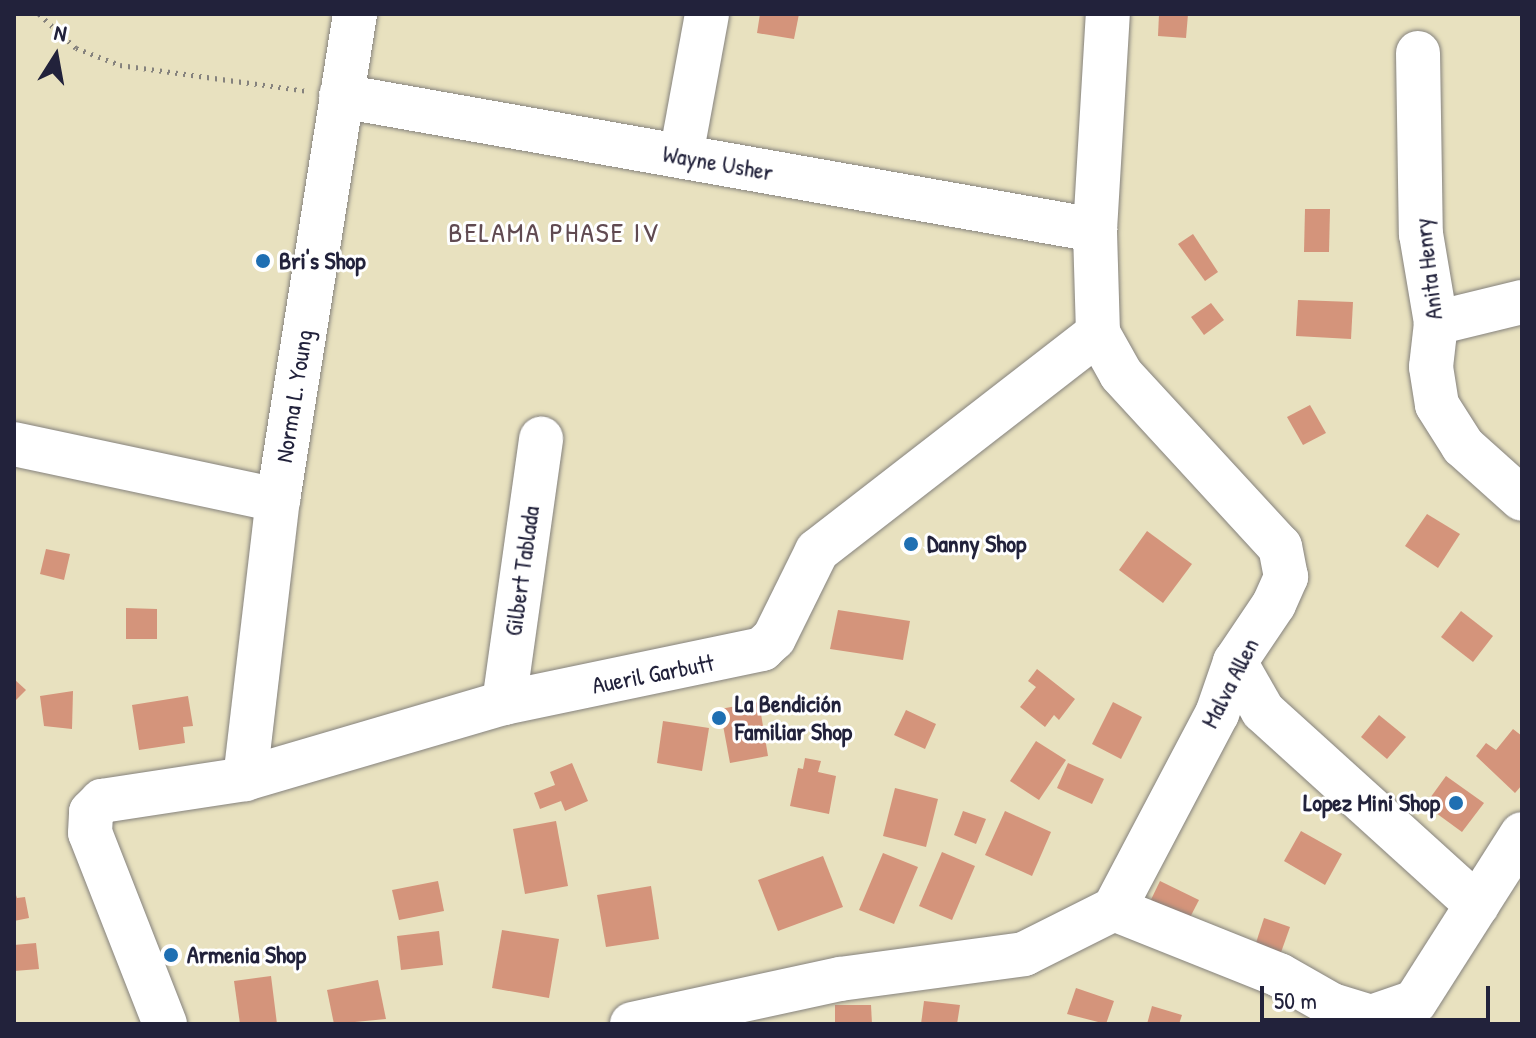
<!DOCTYPE html>
<meta charset="utf-8">
<style>
body{margin:0}
#map{position:relative;width:1536px;height:1038px;overflow:hidden;background:#e8e1bf;font-family:"Patrick Hand",sans-serif}
div>[style]{position:absolute}
[style*='--x']{left:calc(var(--x)*1px);top:calc(var(--y)*1px);width:calc(var(--w)*1px);rotate:calc(var(--a)*1deg)}
.building>*{inset:0;background:#d4947b}
.path>*{height:5px;margin-top:-2.5px;transform-origin:0;background:repeating-linear-gradient(90deg,#85827d 0 2px,transparent 0 8px)}
.roads{filter:drop-shadow(0 0 2px #85827d) drop-shadow(0 0 2px #85827d)}
.minor>*{height:44px;margin:-22px;padding:0 22px;transform-origin:22px;border-radius:22px;background:#fff}
.dots>*{width:22px;height:22px;translate:-50% -50%;box-sizing:border-box;border:4px solid #fff;border-radius:50%}
span{translate:-50% -50%;white-space:nowrap;text-align:center;line-height:1.15;-webkit-text-stroke:6px #fff;paint-order:stroke}
.street-label{font-size:24px;color:#22223b}
.poi-label{font-size:24px;color:#22223b;font-weight:700}
.left{translate:0 -50%;text-align:left}
.right{translate:-100% -50%;text-align:right}
.quarter-label{font-size:28px;color:#604a51;letter-spacing:2px}
.frame{position:absolute;inset:0;border:16px solid #22223b;pointer-events:none}
.north{position:absolute;left:16px;top:16px;width:80px;height:80px;-webkit-text-stroke:6px #fff;paint-order:stroke;rotate:11deg;font-size:22px;font-weight:700;line-height:32px;text-align:center;color:#22223b}
.north::after{content:'';display:block;margin:auto;width:28px;height:36px;background:#22223b;clip-path:polygon(50% 0,100% 100%,50% 72%,0 100%)}
.scale{position:absolute;left:1260px;top:986px;width:230px;height:36px;box-sizing:border-box;border:4px solid #22223b;border-top:0;padding-left:10px;font-size:24px;line-height:28px;white-space:nowrap;color:#22223b;-webkit-text-stroke:6px #fff;paint-order:stroke}
</style>
<div id="map">
<div class="building">
<div style="clip-path:polygon(760px 14px,799px 14px,794px 39px,757px 33px)"></div>
<div style="clip-path:polygon(1159px 14px,1188px 14px,1186px 38px,1158px 36px)"></div>
<div style="clip-path:polygon(1305px 209px,1330px 209px,1329px 252px,1304px 252px)"></div>
<div style="clip-path:polygon(1193px 234px,1218px 272px,1205px 281px,1178px 244px)"></div>
<div style="clip-path:polygon(1298px 300px,1353px 302px,1351px 339px,1296px 336px)"></div>
<div style="clip-path:polygon(1211px 303px,1224px 320px,1204px 335px,1191px 317px)"></div>
<div style="clip-path:polygon(1310px 405px,1326px 433px,1303px 445px,1287px 417px)"></div>
<div style="clip-path:polygon(1427px 514px,1460px 534px,1438px 568px,1405px 546px)"></div>
<div style="clip-path:polygon(1147px 531px,1192px 564px,1163px 603px,1119px 570px)"></div>
<div style="clip-path:polygon(46px 549px,70px 554px,64px 580px,40px 574px)"></div>
<div style="clip-path:polygon(126px 608px,157px 609px,157px 639px,126px 639px)"></div>
<div style="clip-path:polygon(838px 610px,910px 621px,903px 660px,830px 649px)"></div>
<div style="clip-path:polygon(1461px 611px,1493px 636px,1473px 662px,1441px 637px)"></div>
<div style="clip-path:polygon(1037px 669px,1075px 699px,1059px 720px,1054px 715px,1045px 727px,1020px 707px,1036px 687px,1028px 681px)"></div>
<div style="clip-path:polygon(14px 679px,26px 690px,14px 702px)"></div>
<div style="clip-path:polygon(73px 691px,72px 729px,44px 726px,40px 696px)"></div>
<div style="clip-path:polygon(188px 696px,193px 726px,183px 727px,185px 743px,139px 750px,132px 705px)"></div>
<div style="clip-path:polygon(759px 702px,768px 756px,730px 763px,720px 709px)"></div>
<div style="clip-path:polygon(1113px 702px,1142px 717px,1121px 759px,1092px 744px)"></div>
<div style="clip-path:polygon(906px 710px,936px 724px,925px 749px,894px 735px)"></div>
<div style="clip-path:polygon(1379px 715px,1406px 737px,1387px 759px,1361px 737px)"></div>
<div style="clip-path:polygon(663px 721px,709px 728px,702px 771px,657px 763px)"></div>
<div style="clip-path:polygon(1513px 729px,1522px 736px,1522px 785px,1515px 793px,1476px 756px,1486px 743px,1496px 750px)"></div>
<div style="clip-path:polygon(1036px 741px,1066px 760px,1039px 800px,1010px 781px)"></div>
<div style="clip-path:polygon(805px 758px,821px 761px,818px 772px,836px 776px,829px 814px,790px 806px,798px 768px,803px 769px)"></div>
<div style="clip-path:polygon(572px 763px,588px 801px,565px 811px,561px 801px,540px 809px,534px 793px,555px 785px,550px 772px)"></div>
<div style="clip-path:polygon(1068px 763px,1104px 779px,1092px 804px,1057px 788px)"></div>
<div style="clip-path:polygon(1446px 776px,1484px 803px,1462px 832px,1425px 805px)"></div>
<div style="clip-path:polygon(895px 788px,938px 799px,926px 847px,883px 836px)"></div>
<div style="clip-path:polygon(963px 811px,986px 819px,976px 844px,954px 835px)"></div>
<div style="clip-path:polygon(1005px 811px,1051px 832px,1032px 876px,985px 855px)"></div>
<div style="clip-path:polygon(556px 821px,568px 886px,525px 894px,513px 829px)"></div>
<div style="clip-path:polygon(1301px 831px,1342px 854px,1325px 885px,1284px 861px)"></div>
<div style="clip-path:polygon(942px 852px,975px 866px,952px 920px,919px 906px)"></div>
<div style="clip-path:polygon(883px 853px,918px 867px,894px 924px,859px 910px)"></div>
<div style="clip-path:polygon(823px 856px,843px 907px,778px 931px,758px 880px)"></div>
<div style="clip-path:polygon(438px 881px,444px 911px,399px 920px,392px 890px)"></div>
<div style="clip-path:polygon(1160px 881px,1199px 900px,1183px 931px,1145px 912px)"></div>
<div style="clip-path:polygon(651px 886px,659px 939px,606px 947px,597px 895px)"></div>
<div style="clip-path:polygon(14px 889px,17px 898px,25px 897px,29px 918px,14px 921px)"></div>
<div style="clip-path:polygon(1264px 918px,1290px 927px,1279px 958px,1254px 949px)"></div>
<div style="clip-path:polygon(502px 930px,559px 939px,549px 998px,492px 988px)"></div>
<div style="clip-path:polygon(439px 931px,443px 965px,401px 970px,397px 936px)"></div>
<div style="clip-path:polygon(36px 943px,39px 969px,14px 971px,14px 945px)"></div>
<div style="clip-path:polygon(271px 976px,277px 1024px,240px 1024px,234px 981px)"></div>
<div style="clip-path:polygon(378px 980px,386px 1019px,334px 1024px,327px 990px)"></div>
<div style="clip-path:polygon(1076px 988px,1114px 1001px,1106px 1024px,1067px 1014px)"></div>
<div style="clip-path:polygon(924px 1001px,960px 1005px,957px 1024px,921px 1024px)"></div>
<div style="clip-path:polygon(835px 1005px,871px 1005px,872px 1024px,835px 1024px)"></div>
<div style="clip-path:polygon(1152px 1006px,1182px 1015px,1179px 1024px,1147px 1024px)"></div>
</div>
<div class="path">
<div style="--x:39;--y:14;--w:50;--a:42.6"></div>
<div style="--x:76;--y:48;--w:47;--a:21.1"></div>
<div style="--x:120;--y:65;--w:190;--a:7.9"></div>
</div>
<div class="roads">
<div class="minor">
<div style="--x:1418;--y:53;--w:181;--a:89.1"></div>
<div style="--x:1421;--y:234;--w:90;--a:80.4"></div>
<div style="--x:1436;--y:323;--w:44;--a:96.5"></div>
<div style="--x:1431;--y:367;--w:38;--a:81"></div>
<div style="--x:1437;--y:405;--w:49;--a:57.6"></div>
<div style="--x:1463;--y:446;--w:79;--a:41.9"></div>
<div style="--x:341;--y:96;--w:766;--a:10.08"></div>
<div style="--x:681;--y:156;--w:144;--a:-79.6"></div>
<div style="--x:1436;--y:323;--w:89;--a:-13.7"></div>
<div style="--x:14;--y:444;--w:270;--a:12"></div>
<div style="--x:1235;--y:662;--w:56;--a:60.3"></div>
<div style="--x:1263;--y:711;--w:289;--a:42.2"></div>
<div style="--x:504;--y:703;--w:267;--a:-82"></div>
<div style="--x:245;--y:779;--w:281;--a:-83.3"></div>
<div style="--x:278;--y:500;--w:492;--a:-81"></div>
<div style="--x:1114;--y:909;--w:178;--a:21.8"></div>
<div style="--x:1279;--y:975;--w:61;--a:29.5"></div>
<div style="--x:1332;--y:1005;--w:41;--a:17.1"></div>
<div style="--x:1371;--y:1017;--w:46;--a:-18.8"></div>
<div style="--x:1415;--y:1002;--w:199;--a:-57.5"></div>
<div style="--x:165;--y:1024;--w:205;--a:-111.4"></div>
<div style="--x:90;--y:833;--w:21;--a:-87"></div>
<div style="--x:91;--y:812;--w:16;--a:-45"></div>
<div style="--x:102;--y:801;--w:145;--a:-8.7"></div>
<div style="--x:245;--y:779;--w:270;--a:-16.4"></div>
<div style="--x:504;--y:703;--w:264;--a:-11.8"></div>
<div style="--x:762;--y:649;--w:16;--a:-43"></div>
<div style="--x:774;--y:638;--w:97;--a:-63.7"></div>
<div style="--x:817;--y:551;--w:356;--a:-37.8"></div>
<div style="--x:632;--y:1024;--w:213;--a:-12.2"></div>
<div style="--x:840;--y:979;--w:186;--a:-7.7"></div>
<div style="--x:1024;--y:954;--w:101;--a:-26.6"></div>
<div style="--x:1114;--y:909;--w:221;--a:-62.2"></div>
<div style="--x:1217;--y:714;--w:55;--a:-70.9"></div>
<div style="--x:1235;--y:662;--w:70;--a:-56.1"></div>
<div style="--x:1274;--y:604;--w:30;--a:-66"></div>
<div style="--x:1286;--y:577;--w:31;--a:-101"></div>
<div style="--x:1280;--y:547;--w:235;--a:-132.6"></div>
<div style="--x:1121;--y:374;--w:47;--a:-119.3"></div>
<div style="--x:1098;--y:333;--w:103;--a:-91.7"></div>
<div style="--x:1095;--y:230;--w:216;--a:-86.6"></div>
</div>
</div>
<div class="dots">
<div style="left:263px;top:261px;background:#1f6fb2"></div>
<div style="left:911px;top:544px;background:#1f6fb2"></div>
<div style="left:719px;top:718px;background:#1f6fb2"></div>
<div style="left:1456px;top:803px;background:#1f6fb2"></div>
<div style="left:171px;top:955px;background:#1f6fb2"></div>
</div>
<div class="street-label">
<span style="left:718px;top:163px;rotate:10deg">Wayne Usher</span>
<span style="left:1428px;top:269px;rotate:-97deg">Anita Henry</span>
<span style="left:294px;top:396px;rotate:-81deg">Norma L. Young</span>
<span style="left:522px;top:571px;rotate:-82deg">Gilbert Tablada</span>
<span style="left:653px;top:674px;rotate:-11deg">Aueril Garbutt</span>
<span style="left:1230px;top:683px;rotate:-63deg">Malva Allen</span>
</div>
<div class="poi-label">
<span class="left" style="left:279px;top:261px">Bri's Shop</span>
<span class="left" style="left:927px;top:544px">Danny Shop</span>
<span class="left" style="left:735px;top:718px">La Bendición<br>Familiar Shop</span>
<span class="right" style="left:1440px;top:803px">Lopez Mini Shop</span>
<span class="left" style="left:187px;top:955px">Armenia Shop</span>
</div>
<div class="quarter-label">
<span style="left:554px;top:232px">BELAMA PHASE IV</span>
</div>
<div class="frame"></div>
<div class="north">N</div>
<div class="scale">50 m</div>
</div>
